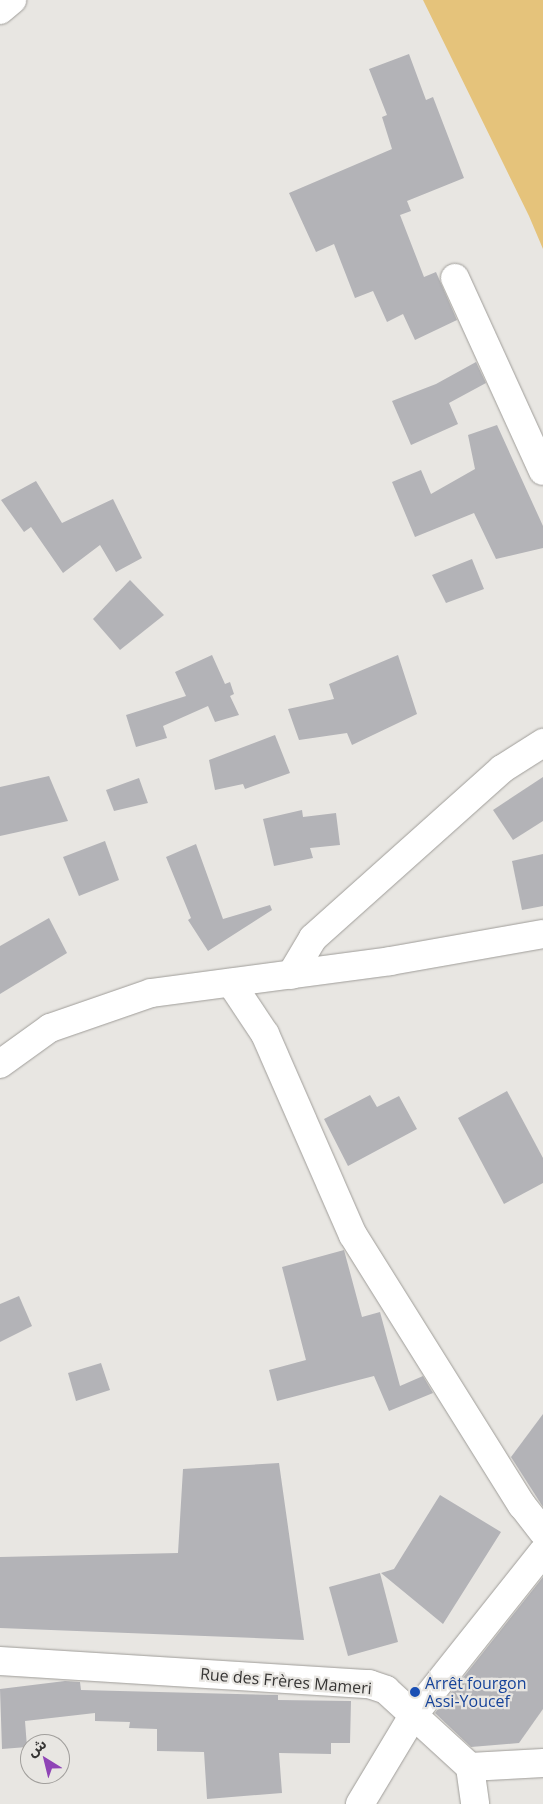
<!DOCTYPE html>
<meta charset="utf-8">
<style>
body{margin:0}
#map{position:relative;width:543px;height:1804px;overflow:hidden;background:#e8e6e2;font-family:"Open Sans","Noto Sans Arabic",sans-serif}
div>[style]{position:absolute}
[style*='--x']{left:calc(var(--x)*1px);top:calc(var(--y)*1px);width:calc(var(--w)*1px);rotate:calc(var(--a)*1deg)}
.green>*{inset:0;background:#e5c37b}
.building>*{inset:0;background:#b3b3b7}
.roads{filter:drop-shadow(0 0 1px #9f9d99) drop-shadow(0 0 1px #9f9d99)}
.minor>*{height:28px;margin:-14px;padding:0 14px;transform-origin:14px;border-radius:14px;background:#fff}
.secondary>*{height:28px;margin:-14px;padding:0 14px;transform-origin:14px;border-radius:14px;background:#fff}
.primary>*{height:28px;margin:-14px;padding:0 14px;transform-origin:14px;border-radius:14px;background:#fff}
.dots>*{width:14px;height:14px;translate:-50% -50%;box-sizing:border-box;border:2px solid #e8e6e2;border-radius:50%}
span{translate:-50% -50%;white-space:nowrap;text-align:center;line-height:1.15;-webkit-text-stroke:4.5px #e8e6e2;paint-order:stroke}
.street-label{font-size:16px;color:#363534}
.transit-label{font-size:16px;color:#164399}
.left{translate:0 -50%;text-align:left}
.north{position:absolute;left:20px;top:1734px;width:50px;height:50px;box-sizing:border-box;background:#e8e6e2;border:1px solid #a19f9c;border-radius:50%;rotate:324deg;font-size:14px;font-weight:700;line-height:20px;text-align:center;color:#363534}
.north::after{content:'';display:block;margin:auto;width:18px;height:22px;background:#8f44b6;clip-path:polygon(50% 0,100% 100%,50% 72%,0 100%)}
</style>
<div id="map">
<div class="green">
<div style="clip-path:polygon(423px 0,543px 0,543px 249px,529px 216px)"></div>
</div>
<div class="building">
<div style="clip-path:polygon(409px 54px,426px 100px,433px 97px,464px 178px,407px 201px,411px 211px,400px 215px,424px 277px,436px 272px,457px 320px,415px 340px,403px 314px,387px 322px,373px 291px,355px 298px,334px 244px,316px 252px,289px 193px,392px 149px,382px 117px,387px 115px,369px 69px)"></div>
<div style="clip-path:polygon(476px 362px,486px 383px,449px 403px,458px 424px,411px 445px,392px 401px,436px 384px)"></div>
<div style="clip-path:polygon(497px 425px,543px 526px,543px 548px,496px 559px,474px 513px,415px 537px,392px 482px,421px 470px,431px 494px,475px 469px,468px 435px)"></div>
<div style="clip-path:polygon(36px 481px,62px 523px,113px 499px,142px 558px,116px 572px,100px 545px,63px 573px,31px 527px,24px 532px,1px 500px)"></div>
<div style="clip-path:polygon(472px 559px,484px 589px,446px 603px,432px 575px)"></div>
<div style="clip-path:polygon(130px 580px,164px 615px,120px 650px,93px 619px)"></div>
<div style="clip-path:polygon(212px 655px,225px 684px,230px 682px,234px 694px,230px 696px,239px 715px,215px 722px,208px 706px,163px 726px,167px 738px,136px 747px,126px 715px,186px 696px,175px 672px)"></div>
<div style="clip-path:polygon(398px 655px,417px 714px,352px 745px,347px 733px,299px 740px,288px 709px,334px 699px,329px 684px)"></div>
<div style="clip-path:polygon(275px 735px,290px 773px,245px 789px,243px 784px,215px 790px,209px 760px)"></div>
<div style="clip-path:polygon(49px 776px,68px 821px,0 836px,0 787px)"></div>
<div style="clip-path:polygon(543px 777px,543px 821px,513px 840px,493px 810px)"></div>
<div style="clip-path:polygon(139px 778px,148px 803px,114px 811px,106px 790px)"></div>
<div style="clip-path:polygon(302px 810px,303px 817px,336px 813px,340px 845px,310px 848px,313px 858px,274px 866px,263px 819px)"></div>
<div style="clip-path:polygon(105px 841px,119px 880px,79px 896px,63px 857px)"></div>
<div style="clip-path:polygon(196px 844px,223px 919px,270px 905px,272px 910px,208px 951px,188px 920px,191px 918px,166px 857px)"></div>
<div style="clip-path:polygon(543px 854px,543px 906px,522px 910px,512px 861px)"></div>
<div style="clip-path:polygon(49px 918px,67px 953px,0 994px,0 946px)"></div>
<div style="clip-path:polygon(507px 1091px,543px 1158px,543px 1183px,504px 1204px,458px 1118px)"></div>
<div style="clip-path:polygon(370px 1095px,377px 1107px,399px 1096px,417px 1129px,348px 1166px,324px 1119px)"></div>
<div style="clip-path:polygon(344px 1250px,362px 1317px,380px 1312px,400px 1386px,423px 1376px,433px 1393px,389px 1411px,374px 1376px,277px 1401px,269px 1370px,306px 1360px,282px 1267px)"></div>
<div style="clip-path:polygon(19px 1296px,32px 1326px,0 1342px,0 1304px)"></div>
<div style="clip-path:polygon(101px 1363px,110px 1390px,76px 1401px,68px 1373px)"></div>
<div style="clip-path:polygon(543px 1414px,543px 1507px,511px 1457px)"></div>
<div style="clip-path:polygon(279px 1463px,304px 1640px,0 1628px,0 1557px,178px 1553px,183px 1469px)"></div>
<div style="clip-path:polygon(440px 1495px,501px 1532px,443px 1624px,381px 1573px,394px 1569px)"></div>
<div style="clip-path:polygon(380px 1573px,398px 1642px,348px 1656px,329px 1587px)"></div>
<div style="clip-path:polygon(543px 1577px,543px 1709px,519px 1743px,471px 1747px,435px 1713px)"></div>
<div style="clip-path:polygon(65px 1681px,80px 1682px,81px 1690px,278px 1695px,278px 1700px,351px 1701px,350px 1743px,331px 1743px,331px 1754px,279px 1753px,282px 1793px,207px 1799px,204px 1752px,157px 1751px,157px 1729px,129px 1728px,130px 1722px,95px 1721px,95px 1713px,25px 1721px,27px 1747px,2px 1749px,0 1689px)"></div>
</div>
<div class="roads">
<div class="minor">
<div style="--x:0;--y:10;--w:16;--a:-40"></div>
<div style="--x:455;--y:278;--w:212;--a:65.5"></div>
<div style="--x:291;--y:975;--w:43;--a:-59.3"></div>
<div style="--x:313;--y:938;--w:254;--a:-41.8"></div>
<div style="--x:502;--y:769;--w:49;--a:-32.4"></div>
<div style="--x:231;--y:983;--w:61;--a:56.3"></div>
<div style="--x:265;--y:1034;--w:219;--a:66.4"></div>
<div style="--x:353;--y:1235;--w:319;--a:58"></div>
<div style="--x:522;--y:1505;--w:34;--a:52"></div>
<div style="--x:0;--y:1661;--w:370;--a:3.6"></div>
<div style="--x:369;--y:1684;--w:18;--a:19"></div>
<div style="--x:386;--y:1690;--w:114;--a:42.5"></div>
<div style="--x:470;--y:1767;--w:73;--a:-3.1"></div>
<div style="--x:470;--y:1767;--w:37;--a:82"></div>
</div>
<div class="secondary">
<div style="--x:0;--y:1064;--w:62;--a:-35.8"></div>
<div style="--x:50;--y:1028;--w:107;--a:-19.1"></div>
<div style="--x:151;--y:993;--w:241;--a:-7.6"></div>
<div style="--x:390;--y:961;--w:155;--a:-10"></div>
</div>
<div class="primary">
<div style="--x:360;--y:1804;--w:105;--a:-59"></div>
<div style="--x:414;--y:1714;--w:207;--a:-51.5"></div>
</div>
</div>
<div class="dots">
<div style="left:415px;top:1692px;background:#1a4fb4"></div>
</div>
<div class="street-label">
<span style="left:286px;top:1681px;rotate:5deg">Rue des Frères Mameri</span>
</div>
<div class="transit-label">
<span class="left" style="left:425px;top:1692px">Arrêt fourgon<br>Assi-Youcef</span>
</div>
<div class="north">ش</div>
</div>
